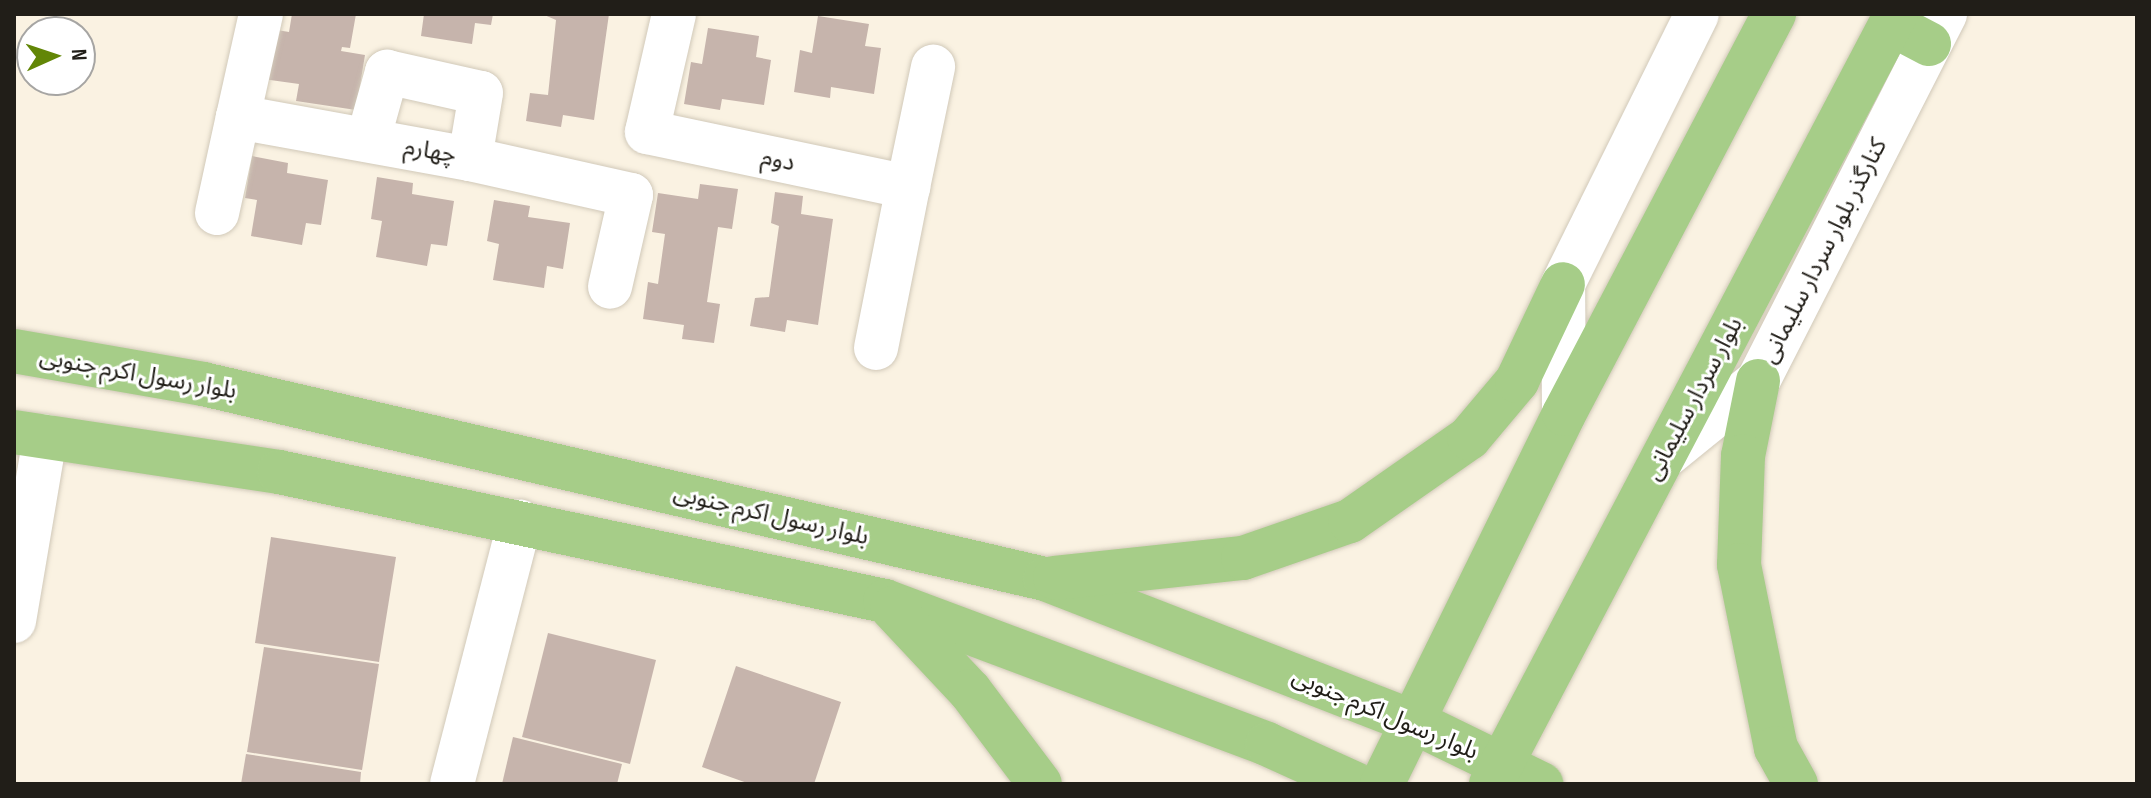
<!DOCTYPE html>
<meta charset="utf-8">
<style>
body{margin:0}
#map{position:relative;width:2151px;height:798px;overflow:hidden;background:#faf2e2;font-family:"Sofia Sans Condensed","Noto Sans Arabic",sans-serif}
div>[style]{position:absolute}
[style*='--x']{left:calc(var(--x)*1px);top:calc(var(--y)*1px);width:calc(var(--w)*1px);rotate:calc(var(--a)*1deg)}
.building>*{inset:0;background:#c6b4ac}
.roads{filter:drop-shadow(0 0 2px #d1c9b9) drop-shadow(0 0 2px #d1c9b9)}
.minor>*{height:44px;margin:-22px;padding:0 22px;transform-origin:22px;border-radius:22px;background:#fff}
.major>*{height:44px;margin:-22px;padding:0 22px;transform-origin:22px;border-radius:22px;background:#a6cd88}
span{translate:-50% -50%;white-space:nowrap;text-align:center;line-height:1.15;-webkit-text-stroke:6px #fff;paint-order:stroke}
.street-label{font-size:24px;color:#211e18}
.frame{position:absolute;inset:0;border:16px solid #211e18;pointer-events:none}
.north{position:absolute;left:16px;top:16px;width:80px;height:80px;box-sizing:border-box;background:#fff;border:2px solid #a6a5a3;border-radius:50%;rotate:87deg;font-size:22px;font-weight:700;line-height:32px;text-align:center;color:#211e18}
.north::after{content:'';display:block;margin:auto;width:28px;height:36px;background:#628606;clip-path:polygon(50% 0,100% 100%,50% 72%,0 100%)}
</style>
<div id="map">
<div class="building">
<div style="clip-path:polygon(292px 14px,356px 14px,350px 48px,342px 47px,341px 51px,365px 55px,356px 110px,296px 101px,299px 84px,263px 79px,271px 29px,289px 32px)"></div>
<div style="clip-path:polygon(424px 14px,493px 14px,491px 25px,475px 23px,472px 44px,421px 36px)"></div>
<div style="clip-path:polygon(542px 14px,609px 14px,594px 120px,563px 115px,561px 127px,526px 121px,530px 93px,548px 95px,556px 20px)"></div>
<div style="clip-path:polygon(818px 16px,869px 24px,865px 46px,881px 48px,874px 94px,831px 87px,830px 98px,794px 92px,800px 50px,812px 53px)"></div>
<div style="clip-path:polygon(708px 28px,759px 36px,756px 57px,771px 60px,764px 105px,722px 99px,720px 110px,684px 104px,691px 62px,702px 64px)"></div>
<div style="clip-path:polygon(252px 156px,288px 163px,287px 173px,328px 180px,321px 225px,306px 223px,302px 245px,251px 236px,257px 200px,245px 198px)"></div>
<div style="clip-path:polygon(377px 177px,413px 183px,412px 194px,454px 201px,447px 246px,431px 244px,427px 266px,376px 257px,382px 221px,371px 219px)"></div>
<div style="clip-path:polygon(700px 184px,738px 189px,732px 229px,718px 227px,707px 302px,720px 304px,714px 343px,682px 339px,684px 325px,643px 319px,648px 282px,658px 284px,665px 234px,652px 232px,658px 193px,698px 199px)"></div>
<div style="clip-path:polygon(775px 192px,803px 196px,801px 214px,833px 219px,818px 325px,787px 320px,785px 332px,750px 326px,755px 298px,769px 297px,779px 226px,771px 223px)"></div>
<div style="clip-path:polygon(494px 200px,530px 206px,528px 217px,570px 223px,563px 269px,547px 266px,544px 288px,493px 280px,499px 244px,487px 241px)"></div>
<div style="clip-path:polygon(271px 537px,396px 557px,379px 662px,255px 643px)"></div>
<div style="clip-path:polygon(548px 633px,656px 660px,630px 764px,522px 737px)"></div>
<div style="clip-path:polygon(264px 647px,379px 664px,362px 770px,247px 752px)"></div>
<div style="clip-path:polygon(736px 666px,841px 702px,814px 784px,750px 784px,702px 767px)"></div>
<div style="clip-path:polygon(513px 737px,622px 764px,617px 784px,502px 784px)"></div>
<div style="clip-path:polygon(246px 754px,361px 772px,360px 784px,241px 784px)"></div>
</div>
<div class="roads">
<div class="minor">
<div style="--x:261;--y:14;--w:106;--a:102.6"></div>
<div style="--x:238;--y:117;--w:236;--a:10.3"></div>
<div style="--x:470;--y:159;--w:165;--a:12.6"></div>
<div style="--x:631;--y:195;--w:94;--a:102.9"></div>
<div style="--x:674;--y:14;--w:121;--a:102.9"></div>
<div style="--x:647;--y:132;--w:267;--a:11.9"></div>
<div style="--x:908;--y:187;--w:123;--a:-78.2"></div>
<div style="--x:368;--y:140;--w:71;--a:-74.4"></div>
<div style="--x:387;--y:72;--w:96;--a:12.6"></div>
<div style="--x:481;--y:93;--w:67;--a:99.5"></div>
<div style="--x:217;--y:213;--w:98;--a:-77.7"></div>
<div style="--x:876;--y:348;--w:164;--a:-78.8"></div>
<div style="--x:1564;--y:414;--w:130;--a:-90.4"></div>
<div style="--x:1563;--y:284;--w:301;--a:-63.6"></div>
<div style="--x:1664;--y:457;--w:121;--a:-39"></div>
<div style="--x:1758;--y:381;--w:412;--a:-63"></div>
<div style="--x:14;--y:621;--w:187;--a:-80.4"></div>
<div style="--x:452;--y:784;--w:271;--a:-75.5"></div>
</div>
<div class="major">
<div style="--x:1891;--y:24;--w:43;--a:27.8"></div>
<div style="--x:14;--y:351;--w:192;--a:9.9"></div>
<div style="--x:203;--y:384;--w:864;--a:13.04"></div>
<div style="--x:1045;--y:579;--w:394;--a:21.2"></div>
<div style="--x:1412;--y:721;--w:144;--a:26"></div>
<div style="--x:1758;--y:381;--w:76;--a:101.3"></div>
<div style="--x:1743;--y:456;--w:109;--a:92.1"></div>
<div style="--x:1739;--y:565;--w:187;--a:78.6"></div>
<div style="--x:1776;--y:748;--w:41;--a:60.9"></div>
<div style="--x:14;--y:432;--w:268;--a:8.6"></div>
<div style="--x:279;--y:472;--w:620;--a:12.02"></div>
<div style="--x:885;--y:601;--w:408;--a:20.5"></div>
<div style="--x:1267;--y:744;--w:97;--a:24.4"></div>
<div style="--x:1055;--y:578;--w:189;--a:-6.1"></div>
<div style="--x:1243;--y:558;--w:113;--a:-19.1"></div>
<div style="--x:1350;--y:521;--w:145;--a:-34.9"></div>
<div style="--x:1469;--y:438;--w:75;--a:-49.9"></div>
<div style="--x:1517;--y:381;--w:107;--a:-64.6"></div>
<div style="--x:892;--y:608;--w:114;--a:46.8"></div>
<div style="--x:970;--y:691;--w:116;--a:53"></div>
<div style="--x:1382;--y:784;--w:412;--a:-63.8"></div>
<div style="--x:1564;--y:414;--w:452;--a:-62.3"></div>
<div style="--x:1491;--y:784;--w:870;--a:-62.26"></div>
</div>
</div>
<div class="street-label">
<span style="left:430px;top:151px;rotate:10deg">چهارم</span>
<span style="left:778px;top:160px;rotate:12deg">دوم</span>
<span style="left:1824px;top:251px;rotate:-63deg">کنارگذر بلوار سردار سلیمانی</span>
<span style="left:138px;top:374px;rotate:10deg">بلوار رسول اکرم جنوبی</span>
<span style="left:1694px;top:399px;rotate:-62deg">بلوار سردار سلیمانی</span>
<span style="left:771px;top:515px;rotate:13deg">بلوار رسول اکرم جنوبی</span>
<span style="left:1385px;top:714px;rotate:23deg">بلوار رسول اکرم جنوبی</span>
</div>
<div class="frame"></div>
<div class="north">N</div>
</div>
